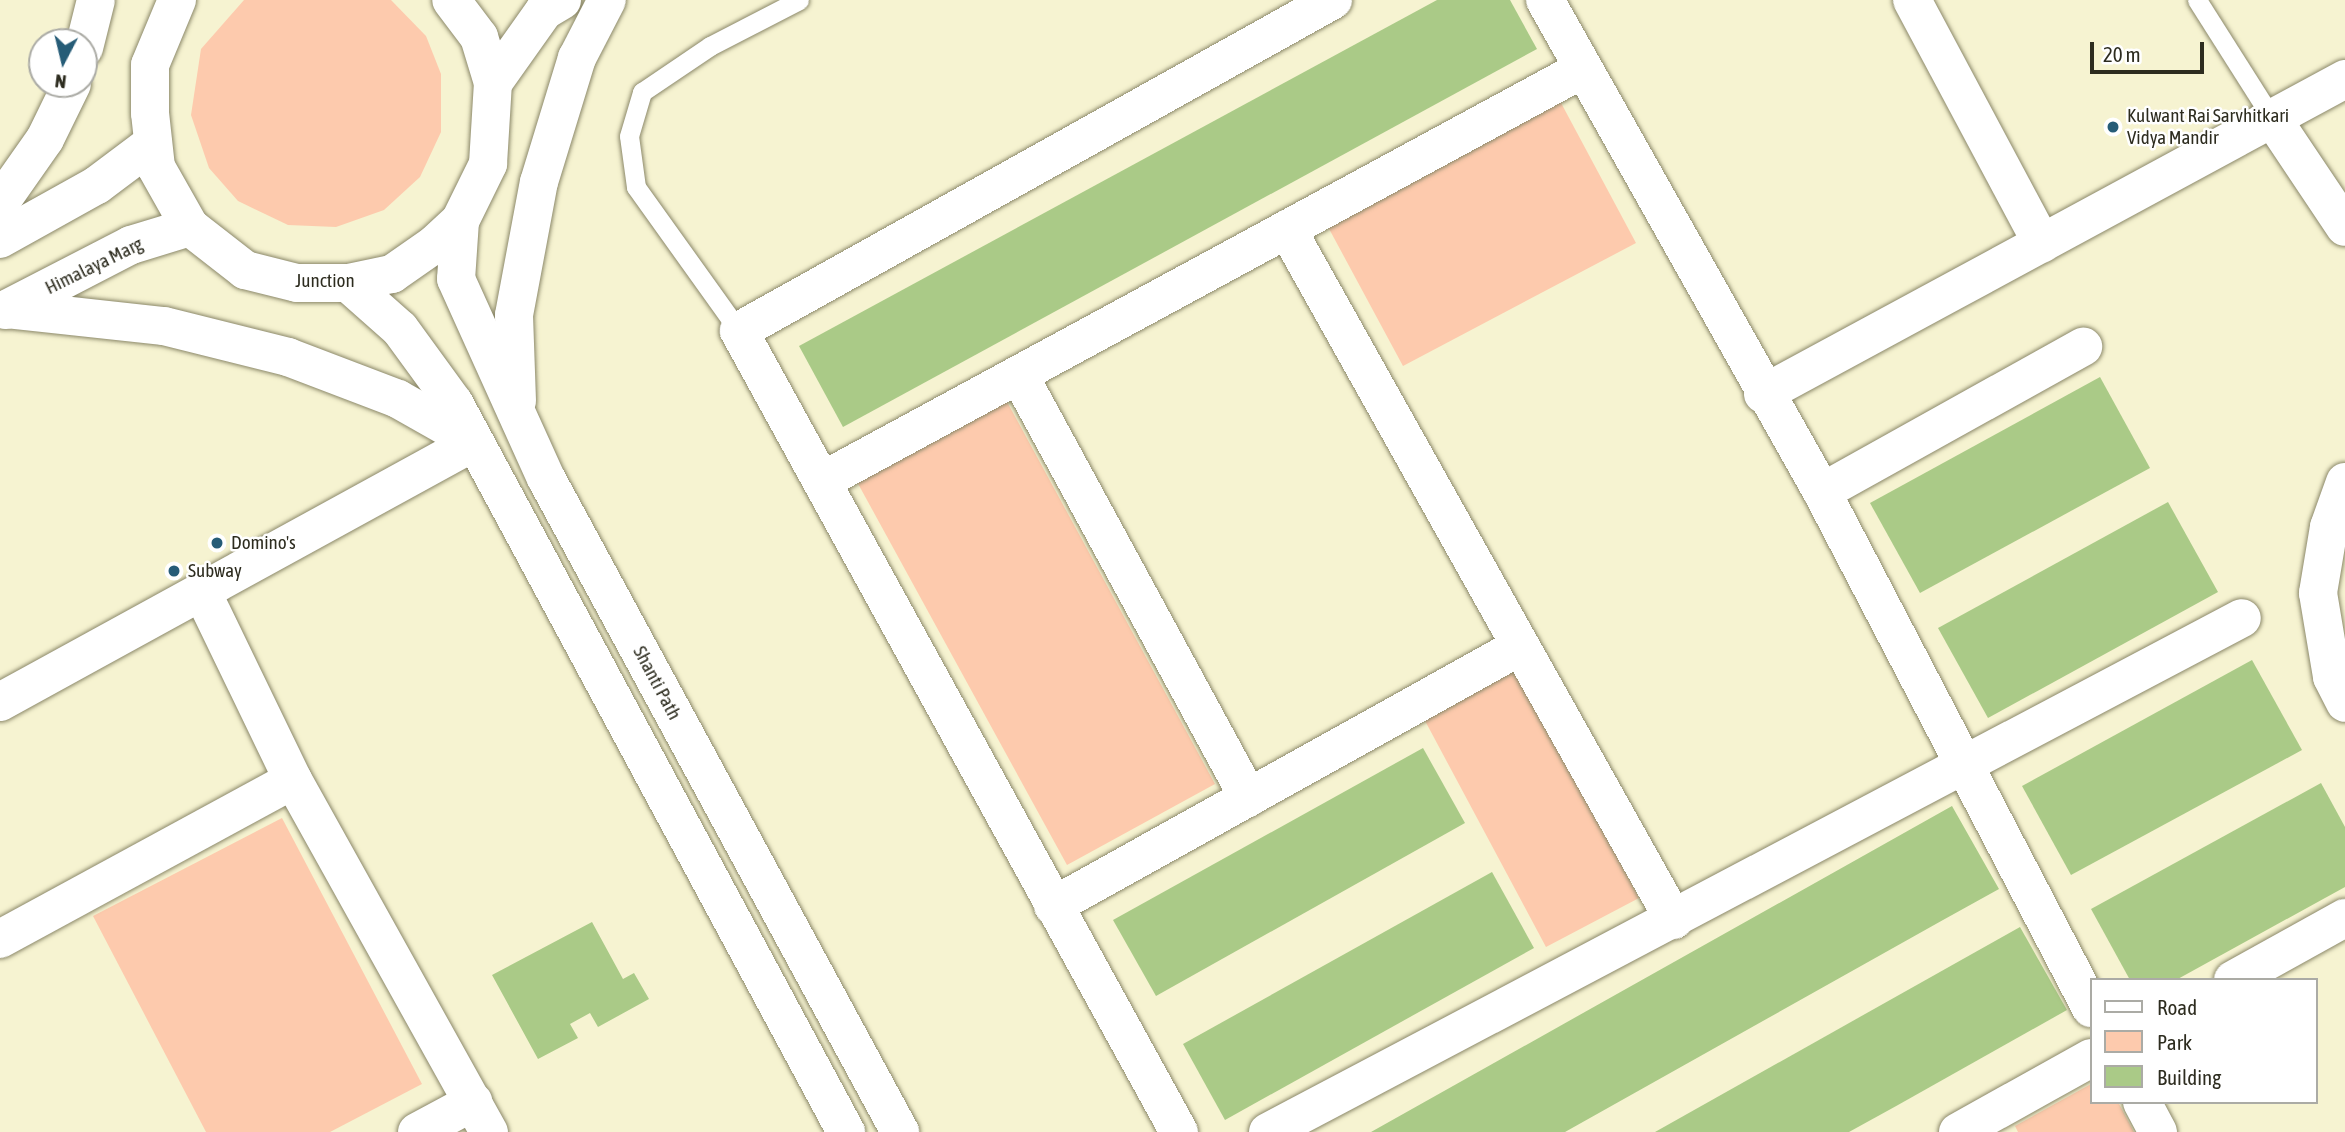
<!DOCTYPE html>
<style>
body{margin:0}
#map{position:relative;width:2345px;height:1132px;overflow:hidden;background:#f6f3d1;font-family:"Asap Condensed",sans-serif}
div>[style]{position:absolute}
[style*='--x']{left:calc(var(--x)*1px);top:calc(var(--y)*1px);width:calc(var(--w)*1px);rotate:calc(var(--a)*1deg)}
.green>*{inset:0;background:#fdcaad}
.building>*{inset:0;background:#aaca87}
.roads{filter:drop-shadow(0 0 2px #8b8869) drop-shadow(0 0 2px #8b8869)}
.lane>*{height:19px;margin:-9.5px;padding:0 9.5px;transform-origin:9.5px;border-radius:9.5px;background:#fff}
.street>*{height:38px;margin:-19px;padding:0 19px;transform-origin:19px;border-radius:19px;background:#fff}
.secondary>*{height:38px;margin:-19px;padding:0 19px;transform-origin:19px;border-radius:19px;background:#fff}
.dots>*{width:19px;height:19px;translate:-50% -50%;box-sizing:border-box;border:4px solid #fff;border-radius:50%}
span{translate:-50% -50%;white-space:nowrap;text-align:center;line-height:1.15;-webkit-text-stroke:5px #fff;paint-order:stroke}
.poi-label{font-size:19px;color:#2d2c1f}
.left{translate:0 -50%;text-align:left}
.street-label{font-size:19px;color:#2d2c1f}
.legend{position:absolute;left:2090px;top:978px;width:228px;height:126px;box-sizing:border-box;background:#fff;border:2px solid #ababa5;margin:0;padding:9px 12px;list-style:none;font-size:21px;color:#2d2c1f}
.legend li{display:flex;align-items:center;gap:14px;height:35px}
.legend b{width:35px;border:2px solid #ababa5}
.north{position:absolute;left:28px;top:28px;width:70px;height:70px;box-sizing:border-box;background:#fff;border:2px solid #ababa5;border-radius:50%;rotate:187deg;font-size:19px;font-weight:700;line-height:28px;text-align:center;color:#2d2c1f}
.north::after{content:'';display:block;margin:auto;width:24px;height:32px;background:#265c77;clip-path:polygon(50% 0,100% 100%,50% 72%,0 100%)}
.scale{position:absolute;left:2090px;top:42px;width:114px;height:32px;box-sizing:border-box;border:4px solid #2d2c1f;border-top:0;padding-left:9px;font-size:21px;line-height:24px;white-space:nowrap;color:#2d2c1f;-webkit-text-stroke:5px #fff;paint-order:stroke}
</style>
<div id="map">
<div class="green">
<div style="clip-path:polygon(244px 0,391px 0,426px 36px,441px 74px,441px 132px,420px 177px,384px 210px,336px 227px,288px 225px,238px 201px,209px 168px,191px 115px,201px 49px)"></div>
<div style="clip-path:polygon(1560px 101px,1636px 243px,1403px 366px,1327px 225px)"></div>
<div style="clip-path:polygon(1006px 400px,1215px 784px,1067px 865px,856px 480px)"></div>
<div style="clip-path:polygon(1516px 668px,1639px 898px,1546px 947px,1423px 717px)"></div>
<div style="clip-path:polygon(282px 818px,422px 1084px,330px 1132px,206px 1132px,93px 916px)"></div>
<div style="clip-path:polygon(2091px 1084px,2091px 1102px,2118px 1102px,2134px 1132px,2018px 1132px,2015px 1126px)"></div>
</div>
<div class="building">
<div style="clip-path:polygon(1437px 0,1510px 0,1537px 49px,843px 427px,799px 346px)"></div>
<div style="clip-path:polygon(2100px 377px,2150px 468px,1920px 593px,1870px 503px)"></div>
<div style="clip-path:polygon(2168px 502px,2218px 592px,1988px 718px,1938px 628px)"></div>
<div style="clip-path:polygon(2252px 660px,2302px 750px,2071px 875px,2022px 786px)"></div>
<div style="clip-path:polygon(1423px 748px,1465px 823px,1156px 996px,1113px 920px)"></div>
<div style="clip-path:polygon(2321px 783px,2345px 827px,2345px 887px,2176px 980px,2130px 980px,2091px 909px)"></div>
<div style="clip-path:polygon(1952px 806px,1999px 889px,1943px 920px,1565px 1132px,1371px 1132px)"></div>
<div style="clip-path:polygon(1492px 872px,1534px 948px,1225px 1120px,1183px 1044px)"></div>
<div style="clip-path:polygon(592px 922px,623px 979px,634px 973px,649px 999px,598px 1027px,590px 1013px,570px 1024px,578px 1038px,538px 1059px,492px 975px)"></div>
<div style="clip-path:polygon(2020px 927px,2067px 1010px,1898px 1105px,1849px 1132px,1655px 1132px)"></div>
</div>
<div class="roads">
<div class="lane">
<div style="--x:2197;--y:0;--w:140;--a:57.6"></div>
<div style="--x:739;--y:331;--w:177;--a:-125.6"></div>
<div style="--x:636;--y:187;--w:51;--a:-97.8"></div>
<div style="--x:629;--y:136;--w:46;--a:-73.5"></div>
<div style="--x:642;--y:92;--w:82;--a:-34.1"></div>
<div style="--x:710;--y:46;--w:100;--a:-27.3"></div>
</div>
<div class="street">
<div style="--x:1545;--y:0;--w:565;--a:60.62"></div>
<div style="--x:1822;--y:492;--w:582;--a:62.47"></div>
<div style="--x:1912;--y:0;--w:276;--a:61.9"></div>
<div style="--x:2272;--y:118;--w:131;--a:56.2"></div>
<div style="--x:1287;--y:229;--w:792;--a:60.75"></div>
<div style="--x:1019;--y:375;--w:481;--a:61.5"></div>
<div style="--x:1763;--y:394;--w:662;--a:-28.42"></div>
<div style="--x:822;--y:481;--w:865;--a:-28.43"></div>
<div style="--x:1822;--y:492;--w:299;--a:-29.1"></div>
<div style="--x:203;--y:594;--w:207;--a:64.2"></div>
<div style="--x:293;--y:780;--w:403;--a:60.9"></div>
<div style="--x:0;--y:702;--w:541;--a:-28.75"></div>
<div style="--x:1053;--y:906;--w:533;--a:-29.07"></div>
<div style="--x:0;--y:939;--w:333;--a:-28.5"></div>
<div style="--x:2233;--y:980;--w:128;--a:-29"></div>
<div style="--x:2142;--y:1102;--w:34;--a:62"></div>
<div style="--x:417;--y:1132;--w:64;--a:-28.2"></div>
<div style="--x:1179;--y:1132;--w:914;--a:-118.78"></div>
<div style="--x:739;--y:331;--w:680;--a:-29.13"></div>
<div style="--x:1268;--y:1132;--w:1101;--a:-27.82"></div>
<div style="--x:1958;--y:1132;--w:152;--a:-29.1"></div>
</div>
<div class="secondary">
<div style="--x:177;--y:0;--w:70;--a:112.6"></div>
<div style="--x:150;--y:65;--w:48;--a:90"></div>
<div style="--x:150;--y:113;--w:54;--a:83.7"></div>
<div style="--x:156;--y:167;--w:69;--a:60.5"></div>
<div style="--x:190;--y:227;--w:70;--a:38"></div>
<div style="--x:245;--y:270;--w:54;--a:14"></div>
<div style="--x:297;--y:283;--w:51;--a:0"></div>
<div style="--x:348;--y:283;--w:45;--a:-11.6"></div>
<div style="--x:392;--y:274;--w:52;--a:-34.9"></div>
<div style="--x:435;--y:244;--w:34;--a:-43"></div>
<div style="--x:460;--y:221;--w:64;--a:-63.8"></div>
<div style="--x:488;--y:164;--w:81;--a:-86.5"></div>
<div style="--x:493;--y:83;--w:48;--a:-106.9"></div>
<div style="--x:479;--y:37;--w:46;--a:-127.1"></div>
<div style="--x:84;--y:48;--w:49;--a:-76"></div>
<div style="--x:493;--y:83;--w:88;--a:-54.7"></div>
<div style="--x:544;--y:11;--w:21;--a:-31"></div>
<div style="--x:0;--y:203;--w:78;--a:-54.9"></div>
<div style="--x:45;--y:139;--w:61;--a:-63.9"></div>
<div style="--x:460;--y:221;--w:58;--a:93.9"></div>
<div style="--x:456;--y:279;--w:218;--a:65.7"></div>
<div style="--x:546;--y:478;--w:744;--a:61.57"></div>
<div style="--x:0;--y:239;--w:111;--a:-29.1"></div>
<div style="--x:97;--y:185;--w:70;--a:-36.9"></div>
<div style="--x:348;--y:283;--w:69;--a:41.5"></div>
<div style="--x:400;--y:329;--w:92;--a:53.9"></div>
<div style="--x:454;--y:403;--w:828;--a:61.73"></div>
<div style="--x:7;--y:309;--w:158;--a:6.2"></div>
<div style="--x:164;--y:326;--w:128;--a:14"></div>
<div style="--x:288;--y:357;--w:118;--a:20.9"></div>
<div style="--x:398;--y:399;--w:87;--a:29.5"></div>
<div style="--x:5;--y:310;--w:142;--a:-27.3"></div>
<div style="--x:131;--y:245;--w:62;--a:-17"></div>
<div style="--x:517;--y:401;--w:86;--a:-92"></div>
<div style="--x:514;--y:315;--w:135;--a:-79.4"></div>
<div style="--x:539;--y:182;--w:130;--a:-73"></div>
<div style="--x:577;--y:58;--w:65;--a:-62.7"></div>
<div style="--x:2345;--y:482;--w:48;--a:109.6"></div>
<div style="--x:2329;--y:527;--w:67;--a:99.5"></div>
<div style="--x:2318;--y:593;--w:85;--a:80.5"></div>
<div style="--x:2332;--y:677;--w:29;--a:63"></div>
</div>
</div>
<div class="dots">
<div style="left:2113px;top:127px;background:#265c77"></div>
<div style="left:217px;top:543px;background:#265c77"></div>
<div style="left:174px;top:571px;background:#265c77"></div>
</div>
<div class="poi-label">
<span class="left" style="left:2127px;top:127px">Kulwant Rai Sarvhitkari<br>Vidya Mandir</span>
<span class="left" style="left:231px;top:543px">Domino's</span>
<span class="left" style="left:188px;top:571px">Subway</span>
</div>
<div class="street-label">
<span style="left:94px;top:266px;rotate:-26deg">Himalaya Marg</span>
<span style="left:325px;top:281px">Junction</span>
<span style="left:657px;top:683px;rotate:62deg">Shanti Path</span>
</div>
<ul class="legend">
<li><b style="height:9px;background:#fff"></b>Road</li>
<li><b style="height:19px;background:#fdcaad"></b>Park</li>
<li><b style="height:19px;background:#aaca87"></b>Building</li>
</ul>
<div class="north">N</div>
<div class="scale">20 m</div>
</div>
